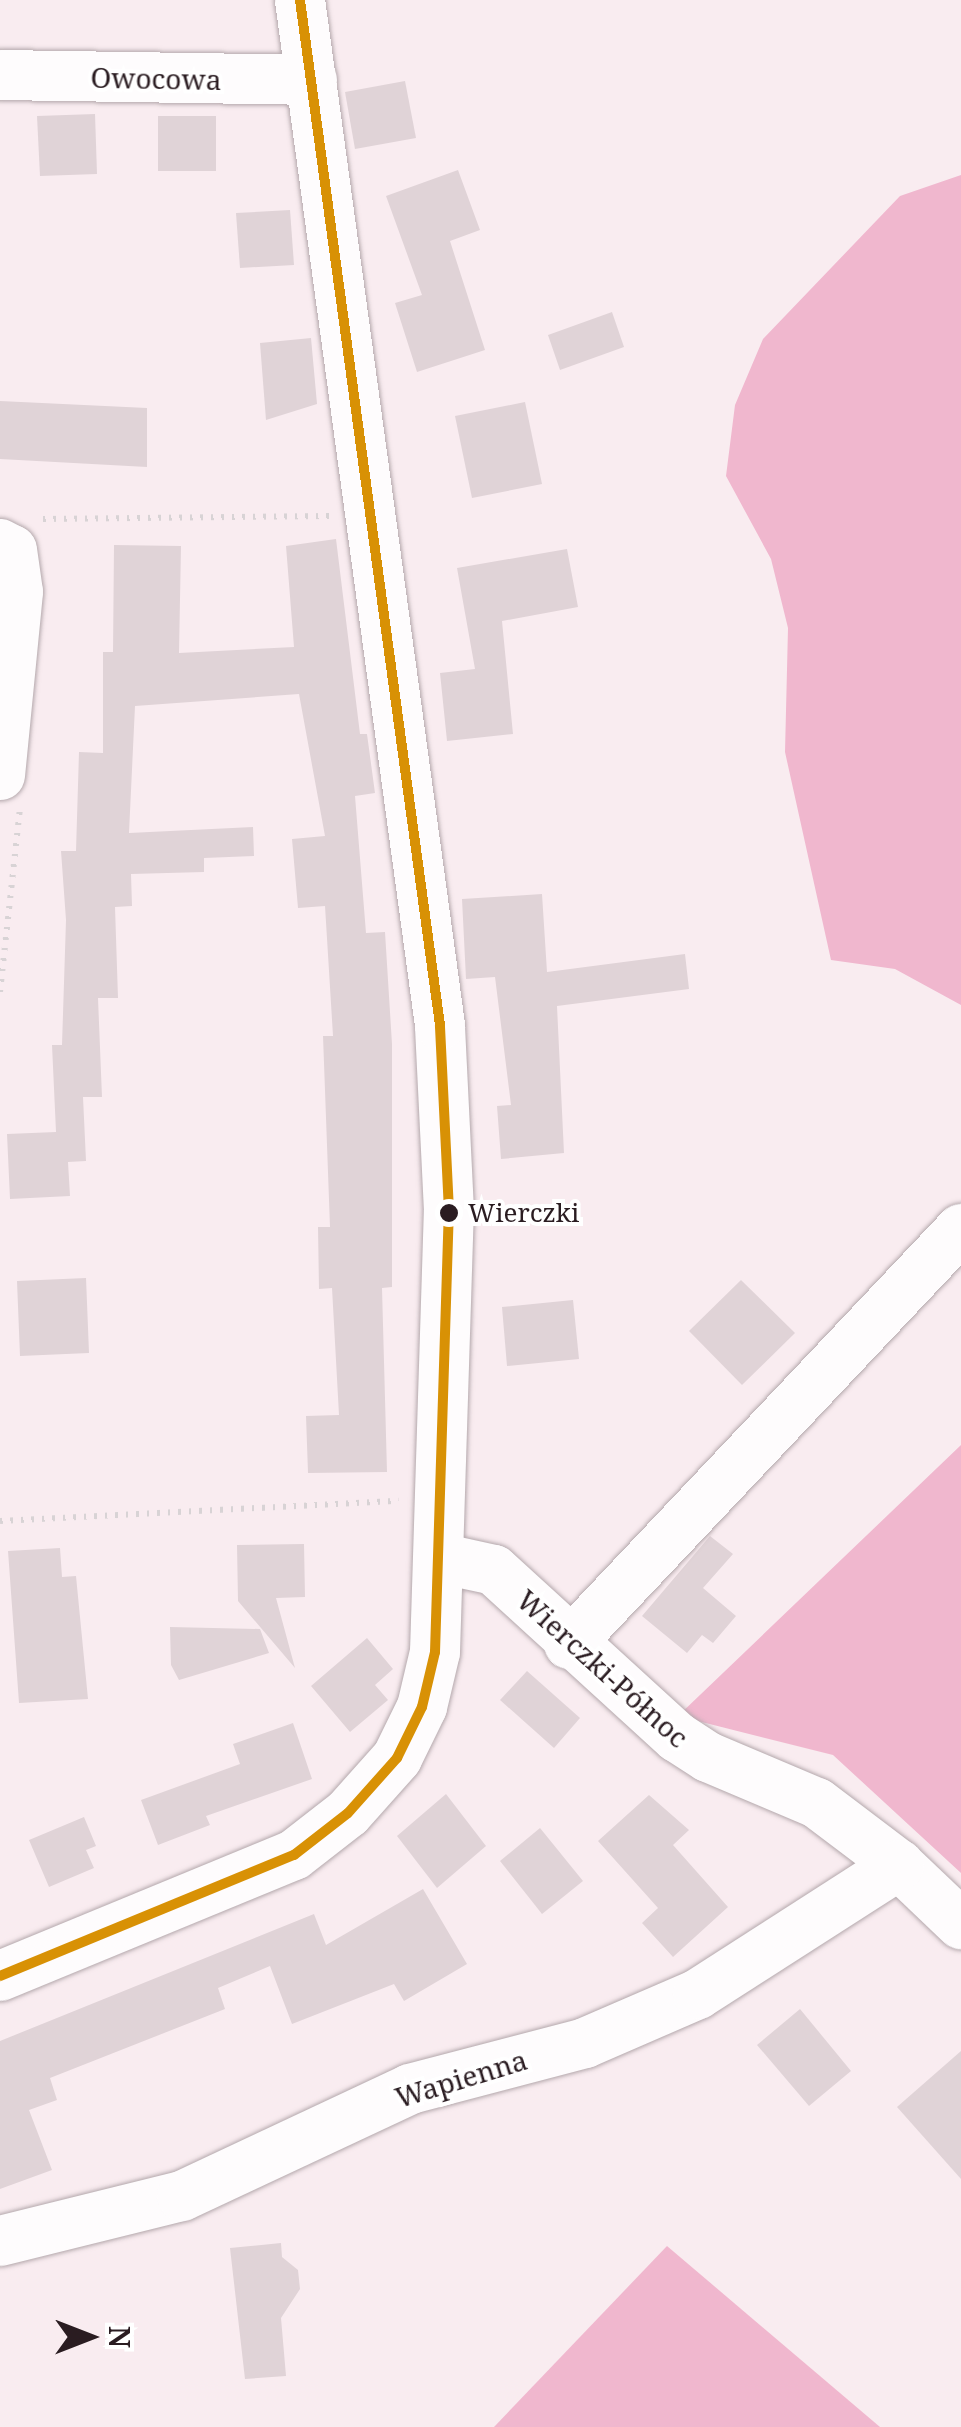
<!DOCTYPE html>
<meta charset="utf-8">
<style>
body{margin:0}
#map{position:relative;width:961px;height:2427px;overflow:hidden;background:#f9ecf0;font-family:"Noto Serif",serif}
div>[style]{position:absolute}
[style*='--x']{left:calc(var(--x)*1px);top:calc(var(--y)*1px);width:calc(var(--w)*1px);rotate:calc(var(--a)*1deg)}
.forest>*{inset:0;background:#f0b7ce}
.building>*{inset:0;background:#e0d3d7}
.path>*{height:6px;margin-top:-3px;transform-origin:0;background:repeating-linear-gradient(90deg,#d8d3d5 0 2.5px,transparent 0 10.5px)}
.roads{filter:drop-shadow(0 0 2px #b4a8ac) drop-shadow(0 0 2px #b4a8ac)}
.minor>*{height:50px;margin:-25px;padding:0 25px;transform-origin:25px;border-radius:25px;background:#fefcfd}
.bus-1>*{height:10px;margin:-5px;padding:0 5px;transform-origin:5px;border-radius:5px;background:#d89105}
.dots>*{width:28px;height:28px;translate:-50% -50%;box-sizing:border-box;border:5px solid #fff;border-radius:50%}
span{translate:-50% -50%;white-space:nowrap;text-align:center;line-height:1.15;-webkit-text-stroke:8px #fff;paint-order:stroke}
.bus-label{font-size:26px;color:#2a1c21}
.left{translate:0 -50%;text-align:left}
.street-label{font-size:28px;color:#2a1c21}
.north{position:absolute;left:40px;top:2287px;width:100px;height:100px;-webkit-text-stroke:8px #fff;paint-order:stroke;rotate:90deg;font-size:28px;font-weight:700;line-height:40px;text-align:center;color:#2a1c21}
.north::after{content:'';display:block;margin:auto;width:35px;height:45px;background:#2a1c21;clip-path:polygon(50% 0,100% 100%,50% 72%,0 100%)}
</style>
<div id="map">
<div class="forest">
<div style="clip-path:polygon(961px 175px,961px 1005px,895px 969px,831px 960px,785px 752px,788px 628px,771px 559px,726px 476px,735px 405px,763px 339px,900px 196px)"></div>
<div style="clip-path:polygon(961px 1445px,961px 1873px,833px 1755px,678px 1716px)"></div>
<div style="clip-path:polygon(667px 2246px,880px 2427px,494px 2427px)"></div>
</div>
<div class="building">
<div style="clip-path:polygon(405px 81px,416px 138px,355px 149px,345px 92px)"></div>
<div style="clip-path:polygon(95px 114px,97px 174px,40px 176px,37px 116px)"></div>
<div style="clip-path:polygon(158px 116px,216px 116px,216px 171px,158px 171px)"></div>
<div style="clip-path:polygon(458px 170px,480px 230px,450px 241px,485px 350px,417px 372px,395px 303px,422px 295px,386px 196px)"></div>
<div style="clip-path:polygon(290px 210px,294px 265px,240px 268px,236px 213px)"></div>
<div style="clip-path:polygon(612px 312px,624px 347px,560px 370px,548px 335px)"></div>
<div style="clip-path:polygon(311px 338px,317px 404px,266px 420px,260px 343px)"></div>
<div style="clip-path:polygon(0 401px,147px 408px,147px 467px,0 459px)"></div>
<div style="clip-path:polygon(525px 402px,542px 484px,472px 498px,455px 416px)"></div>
<div style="clip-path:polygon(336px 539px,360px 734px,367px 734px,375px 793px,355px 796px,366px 933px,385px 932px,392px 1044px,392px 1287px,382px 1288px,387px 1472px,308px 1473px,306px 1416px,339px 1415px,332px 1288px,319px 1289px,318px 1227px,330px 1227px,323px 1036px,333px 1036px,325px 906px,298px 908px,292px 839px,325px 836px,299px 694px,135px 706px,129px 833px,253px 827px,254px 856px,204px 858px,204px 872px,131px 874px,132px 906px,115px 907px,118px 998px,98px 998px,102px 1097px,83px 1097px,86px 1161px,68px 1162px,70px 1196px,10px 1199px,7px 1134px,56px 1132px,52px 1045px,62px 1045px,66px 920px,61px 851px,76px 851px,79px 752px,103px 753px,103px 652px,113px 652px,114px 545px,181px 546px,179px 653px,294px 647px,286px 546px)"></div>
<div style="clip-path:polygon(567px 549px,578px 607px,502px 621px,513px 734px,447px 741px,440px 673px,475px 669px,457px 568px)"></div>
<div style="clip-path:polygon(542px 894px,547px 972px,685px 954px,689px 989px,557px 1006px,564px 1153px,501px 1159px,497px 1106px,511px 1105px,495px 977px,466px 979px,462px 899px)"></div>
<div style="clip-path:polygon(86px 1278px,89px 1353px,20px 1356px,17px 1281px)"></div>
<div style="clip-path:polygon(741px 1280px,795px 1333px,742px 1385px,689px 1331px)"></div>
<div style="clip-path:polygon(573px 1300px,579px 1359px,507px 1366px,502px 1307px)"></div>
<div style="clip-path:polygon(710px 1536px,733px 1554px,703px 1588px,736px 1616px,713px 1643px,702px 1635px,687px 1653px,642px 1616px)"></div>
<div style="clip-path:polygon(304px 1544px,305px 1597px,276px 1598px,295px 1668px,238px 1601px,237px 1545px)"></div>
<div style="clip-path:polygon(60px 1548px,62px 1577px,76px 1576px,88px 1699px,19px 1703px,8px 1551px)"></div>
<div style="clip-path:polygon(170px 1627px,260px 1629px,269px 1653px,179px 1680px,171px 1665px)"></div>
<div style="clip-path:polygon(367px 1638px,393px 1669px,375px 1685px,388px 1700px,350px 1732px,311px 1686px)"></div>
<div style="clip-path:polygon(527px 1671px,580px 1718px,554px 1748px,500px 1700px)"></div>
<div style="clip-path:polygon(293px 1723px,312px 1779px,206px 1816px,210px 1825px,158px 1845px,141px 1800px,240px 1764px,233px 1744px)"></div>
<div style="clip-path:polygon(446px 1794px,486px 1846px,437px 1888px,397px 1836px)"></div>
<div style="clip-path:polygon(649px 1795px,689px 1830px,673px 1845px,728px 1907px,673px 1957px,642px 1923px,658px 1908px,598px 1841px)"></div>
<div style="clip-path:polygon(84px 1817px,96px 1846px,86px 1850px,94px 1868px,49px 1887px,29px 1840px)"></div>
<div style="clip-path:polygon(540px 1828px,583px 1881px,542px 1914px,500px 1861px)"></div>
<div style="clip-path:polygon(423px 1889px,467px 1964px,404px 2001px,394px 1984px,292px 2024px,270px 1966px,218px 1988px,225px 2009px,50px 2078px,57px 2100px,29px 2110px,52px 2170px,0 2189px,0 2041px,314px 1914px,326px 1945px)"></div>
<div style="clip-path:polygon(800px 2009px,851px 2071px,809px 2106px,757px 2045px)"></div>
<div style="clip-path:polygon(961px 2051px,961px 2179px,897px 2107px)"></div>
<div style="clip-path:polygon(281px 2243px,282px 2257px,298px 2270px,300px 2289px,281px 2318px,286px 2376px,245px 2379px,230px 2248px)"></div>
</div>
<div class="path">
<div style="--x:43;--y:519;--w:287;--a:-0.6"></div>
<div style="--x:0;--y:992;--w:184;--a:-83.8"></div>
<div style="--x:0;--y:1521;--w:399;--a:-2.9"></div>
</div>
<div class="roads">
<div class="minor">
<div style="--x:0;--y:75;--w:312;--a:0.9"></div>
<div style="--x:0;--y:544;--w:13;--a:27"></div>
<div style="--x:12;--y:550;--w:42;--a:81.9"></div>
<div style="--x:18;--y:592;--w:184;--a:95.6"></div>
<div style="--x:439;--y:1558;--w:56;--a:12.3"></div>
<div style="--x:494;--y:1570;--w:248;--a:42.4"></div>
<div style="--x:677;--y:1737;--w:37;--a:33"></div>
<div style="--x:708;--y:1757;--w:118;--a:22.9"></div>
<div style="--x:817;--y:1803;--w:103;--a:37.1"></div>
<div style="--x:899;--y:1865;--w:86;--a:43.6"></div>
<div style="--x:569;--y:1644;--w:571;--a:-46.63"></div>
<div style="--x:0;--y:1976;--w:318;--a:-22.4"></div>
<div style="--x:294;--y:1855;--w:68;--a:-37.9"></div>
<div style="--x:348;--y:1813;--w:74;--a:-48.3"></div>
<div style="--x:397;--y:1758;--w:57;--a:-63.9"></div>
<div style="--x:422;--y:1707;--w:57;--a:-76.7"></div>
<div style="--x:435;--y:1652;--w:441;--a:-88.2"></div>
<div style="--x:449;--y:1211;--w:186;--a:-92.8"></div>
<div style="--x:440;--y:1025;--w:1035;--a:-97.78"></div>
<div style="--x:0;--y:2241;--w:187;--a:-13.9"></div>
<div style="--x:182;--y:2196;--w:252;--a:-25.1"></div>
<div style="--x:410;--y:2089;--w:181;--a:-14.7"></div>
<div style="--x:585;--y:2043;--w:123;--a:-23.4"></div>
<div style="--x:698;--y:1994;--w:239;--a:-32.7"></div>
</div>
</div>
<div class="bus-1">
<div style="--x:0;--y:1976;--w:318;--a:-22.4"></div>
<div style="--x:294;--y:1855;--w:68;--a:-37.9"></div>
<div style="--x:348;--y:1813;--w:74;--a:-48.3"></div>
<div style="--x:397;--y:1758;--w:57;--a:-63.9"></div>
<div style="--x:422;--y:1707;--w:57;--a:-76.7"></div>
<div style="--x:435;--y:1652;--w:441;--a:-88.2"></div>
<div style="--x:449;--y:1211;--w:186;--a:-92.8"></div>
<div style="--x:440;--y:1025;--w:1035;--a:-97.78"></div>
</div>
<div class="dots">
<div style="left:449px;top:1213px;background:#2a1c21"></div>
</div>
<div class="bus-label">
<span class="left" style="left:468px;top:1213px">Wierczki</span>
</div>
<div class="street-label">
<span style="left:156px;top:78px;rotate:1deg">Owocowa</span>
<span style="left:603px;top:1668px;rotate:42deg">Wierczki-Północ</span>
<span style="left:461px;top:2078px;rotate:-17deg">Wapienna</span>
</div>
<div class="north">N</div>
</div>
